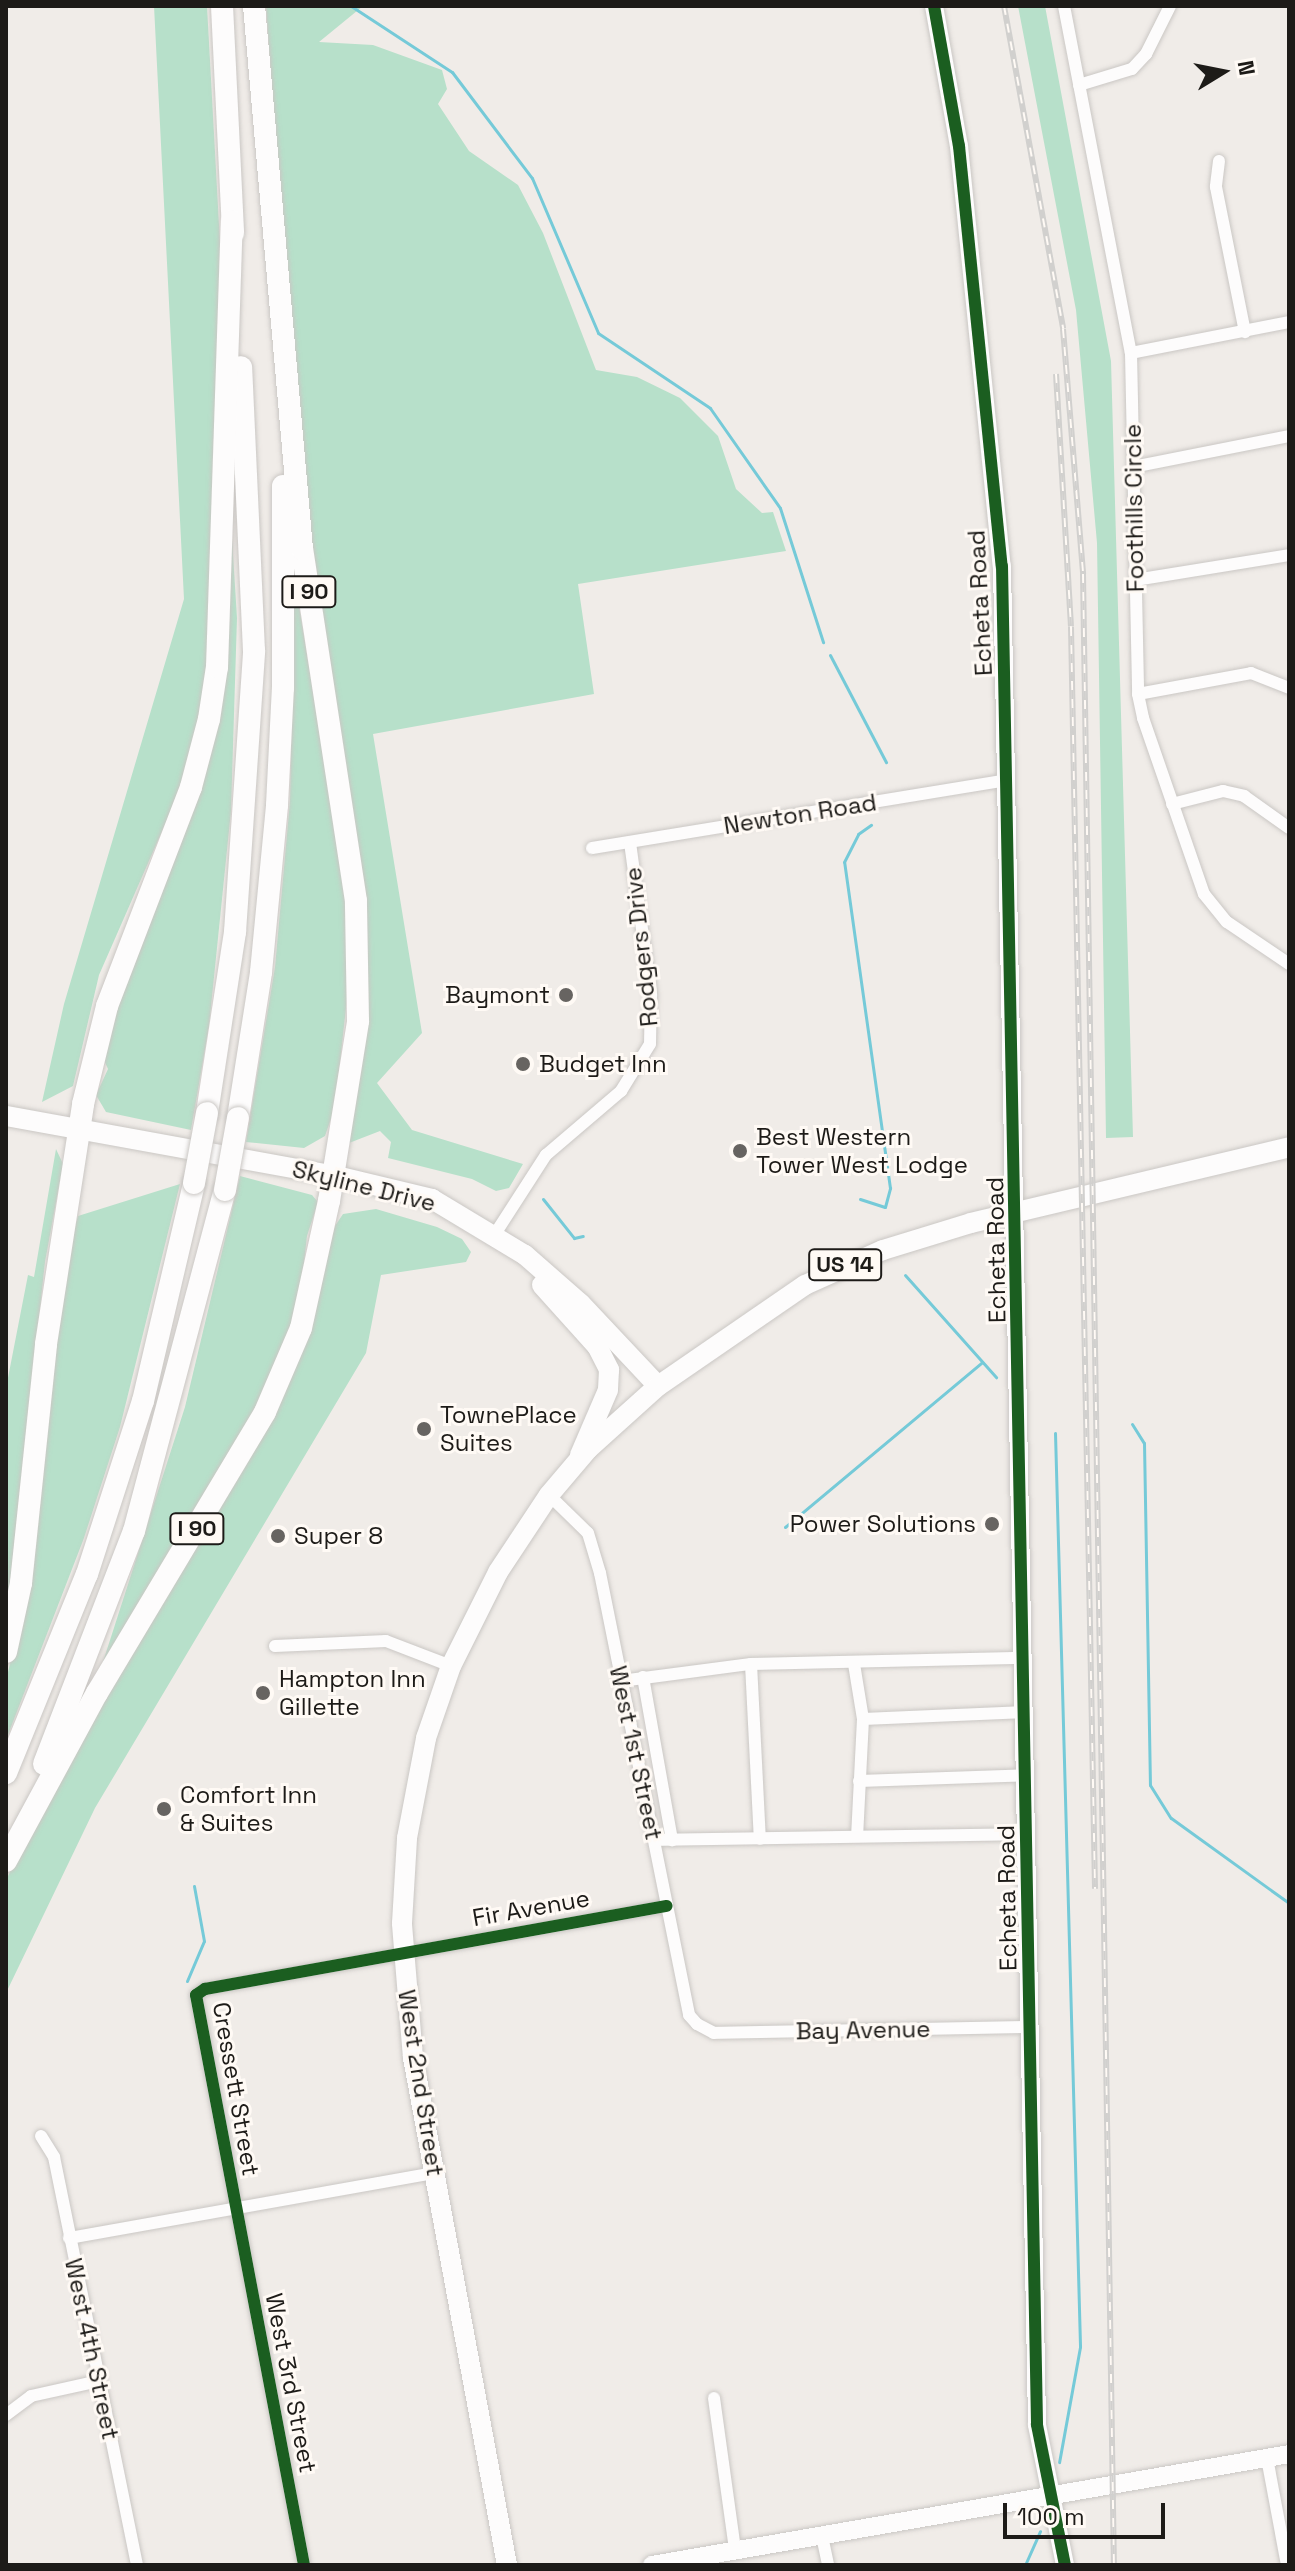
<!DOCTYPE html>
<style>
body{margin:0}
#map{position:relative;width:1295px;height:2571px;overflow:hidden;background:#f0ece8;font-family:"Space Grotesk",sans-serif}
div>[style]{position:absolute}
[style*='--x']{left:calc(var(--x)*1px);top:calc(var(--y)*1px);width:calc(var(--w)*1px);rotate:calc(var(--a)*1deg)}
.green>*{inset:0;background:#b7e0ca}
.stream>*{height:3px;margin:-1.5px;padding:0 1.5px;transform-origin:1.5px;border-radius:1.5px;background:#75cad8}
.roads{filter:drop-shadow(0 0 2px #cac7c4) drop-shadow(0 0 2px #cac7c4)}
.street>*{height:12px;margin:-6px;padding:0 6px;transform-origin:6px;border-radius:6px;background:#fdfcfc}
.secondary>*{height:18px;margin:-9px;padding:0 9px;transform-origin:9px;border-radius:9px;background:#fdfcfc}
.primary>*{height:20px;margin:-10px;padding:0 10px;transform-origin:10px;border-radius:10px;background:#fdfcfc}
.highway>*{height:22px;margin:-11px;padding:0 11px;transform-origin:11px;border-radius:11px;background:#fdfcfc}
.rail>*{height:6px;margin-top:-3px;transform-origin:0;background:repeating-linear-gradient(90deg,#fffaf5 0 9px,#d1d0ce 0 18px);box-sizing:border-box;border-block:2px solid #d1d0ce}
.bridges{filter:drop-shadow(0 0 2px #cac7c4) drop-shadow(0 0 2px #cac7c4)}
.highway-bridge>*{height:22px;margin:-11px;padding:0 11px;transform-origin:11px;border-radius:11px;background:#fdfcfc}
.cycleway>*{height:12px;margin:-6px;padding:0 6px;transform-origin:6px;border-radius:6px;background:#1b5e20}
.dots>*{width:22px;height:22px;translate:-50% -50%;box-sizing:border-box;border:4px solid #fffaf5;border-radius:50%}
span{translate:-50% -50%;white-space:nowrap;text-align:center;line-height:1.15;-webkit-text-stroke:6px #fffaf5;paint-order:stroke}
.shield-label span{padding:2px 6px;background:#fffaf5;border:2px solid;border-radius:6px;-webkit-text-stroke-width:0}
.shield-label{font-size:22px;color:#1d1b18;font-weight:700}
.street-label{font-size:24px;color:#1d1b18}
.poi-label{font-size:24px;color:#1d1b18}
.right{translate:-100% -50%;text-align:right}
.left{translate:0 -50%;text-align:left}
.frame{position:absolute;inset:0;border:8px solid #1d1b18;pointer-events:none}
.north{position:absolute;left:1183px;top:32px;width:80px;height:80px;-webkit-text-stroke:6px #fffaf5;paint-order:stroke;rotate:80deg;font-size:22px;font-weight:700;line-height:32px;text-align:center;color:#1d1b18}
.north::after{content:'';display:block;margin:auto;width:28px;height:36px;background:#1d1b18;clip-path:polygon(50% 0,100% 100%,50% 72%,0 100%)}
.scale{position:absolute;left:1003px;top:2503px;width:162px;height:36px;box-sizing:border-box;border:4px solid #1d1b18;border-top:0;padding-left:10px;font-size:24px;line-height:28px;white-space:nowrap;color:#1d1b18;-webkit-text-stroke:6px #fffaf5;paint-order:stroke}
</style>
<div id="map">
<div class="green">
<div style="clip-path:polygon(154px 6px,207px 6px,221px 261px,209px 670px,188px 772px,99px 975px,73px 1086px,42px 1102px,64px 1004px,184px 599px)"></div>
<div style="clip-path:polygon(266px 6px,363px 6px,319px 42px,373px 45px,442px 70px,447px 89px,438px 104px,469px 151px,518px 185px,543px 233px,596px 370px,637px 377px,680px 398px,718px 436px,736px 489px,762px 513px,773px 512px,786px 551px,578px 584px,594px 694px,373px 734px,422px 1033px,377px 1083px,412px 1130px,523px 1164px,509px 1188px,496px 1191px,472px 1179px,388px 1158px,391px 1142px,380px 1131px,349px 1143px,366px 968px,306px 553px)"></div>
<div style="clip-path:polygon(1018px 6px,1045px 6px,1111px 361px,1133px 1137px,1106px 1138px,1097px 543px,1076px 310px)"></div>
<div style="clip-path:polygon(230px 507px,237px 618px,231px 811px,209px 1026px,191px 1130px,106px 1112px,96px 1095px,108px 1069px,103px 1058px,112px 1021px,196px 797px)"></div>
<div style="clip-path:polygon(299px 606px,344px 881px,350px 972px,335px 1107px,325px 1136px,304px 1148px,246px 1142px,275px 967px,290px 801px,294px 607px)"></div>
<div style="clip-path:polygon(56px 1149px,63px 1164px,45px 1262px,6px 1621px,6px 1388px,28px 1275px,34px 1277px)"></div>
<div style="clip-path:polygon(240px 1176px,312px 1195px,318px 1202px,307px 1236px,299px 1307px,254px 1418px,102px 1665px,185px 1407px)"></div>
<div style="clip-path:polygon(180px 1184px,120px 1427px,84px 1538px,6px 1740px,6px 1680px,18px 1632px,65px 1262px,78px 1216px)"></div>
<div style="clip-path:polygon(376px 1209px,437px 1227px,462px 1239px,471px 1252px,466px 1262px,381px 1275px,366px 1353px,95px 1808px,6px 1993px,6px 1880px,47px 1798px,277px 1412px,335px 1226px,343px 1214px)"></div>
</div>
<div class="stream">
<div style="--x:351;--y:6;--w:121;--a:33.2"></div>
<div style="--x:452;--y:72;--w:133;--a:53"></div>
<div style="--x:532;--y:178;--w:168;--a:66.9"></div>
<div style="--x:598;--y:333;--w:135;--a:33.8"></div>
<div style="--x:710;--y:408;--w:122;--a:55"></div>
<div style="--x:780;--y:508;--w:141;--a:72.2"></div>
<div style="--x:830;--y:655;--w:121;--a:62.4"></div>
<div style="--x:543;--y:1199;--w:50;--a:51.5"></div>
<div style="--x:574;--y:1238;--w:9;--a:-13"></div>
<div style="--x:860;--y:1199;--w:26;--a:18"></div>
<div style="--x:885;--y:1207;--w:20;--a:-75"></div>
<div style="--x:890;--y:1188;--w:329;--a:-98"></div>
<div style="--x:844;--y:862;--w:31;--a:-63"></div>
<div style="--x:858;--y:834;--w:16;--a:-35"></div>
<div style="--x:905;--y:1275;--w:137;--a:48.3"></div>
<div style="--x:1132;--y:1424;--w:22;--a:58"></div>
<div style="--x:1144;--y:1443;--w:342;--a:89"></div>
<div style="--x:1150;--y:1785;--w:39;--a:58"></div>
<div style="--x:1171;--y:1818;--w:145;--a:35.8"></div>
<div style="--x:1055;--y:1433;--w:914;--a:88.43"></div>
<div style="--x:1080;--y:2347;--w:117;--a:100.3"></div>
<div style="--x:785;--y:1527;--w:257;--a:-39.9"></div>
<div style="--x:187;--y:1981;--w:43;--a:-67"></div>
<div style="--x:204;--y:1941;--w:56;--a:-100.3"></div>
<div style="--x:1025;--y:2565;--w:37;--a:-66"></div>
</div>
<div class="roads">
<div class="street">
<div style="--x:1064;--y:6;--w:353;--a:79.1"></div>
<div style="--x:1131;--y:353;--w:341;--a:88.8"></div>
<div style="--x:1138;--y:694;--w:25;--a:78"></div>
<div style="--x:1143;--y:718;--w:186;--a:70.9"></div>
<div style="--x:1204;--y:894;--w:36;--a:51"></div>
<div style="--x:1227;--y:922;--w:75;--a:34.1"></div>
<div style="--x:1079;--y:85;--w:55;--a:-16.8"></div>
<div style="--x:1132;--y:69;--w:21;--a:-47"></div>
<div style="--x:1146;--y:54;--w:54;--a:-63.4"></div>
<div style="--x:1219;--y:161;--w:26;--a:97"></div>
<div style="--x:1216;--y:187;--w:148;--a:78.7"></div>
<div style="--x:1131;--y:353;--w:161;--a:-11.1"></div>
<div style="--x:1133;--y:467;--w:159;--a:-11.2"></div>
<div style="--x:1135;--y:580;--w:156;--a:-9.2"></div>
<div style="--x:1138;--y:694;--w:115;--a:-10.5"></div>
<div style="--x:1251;--y:673;--w:41;--a:21.5"></div>
<div style="--x:1172;--y:804;--w:53;--a:-14.3"></div>
<div style="--x:1223;--y:791;--w:22;--a:13"></div>
<div style="--x:1244;--y:796;--w:55;--a:35.4"></div>
<div style="--x:592;--y:848;--w:422;--a:-9.3"></div>
<div style="--x:495;--y:1234;--w:94;--a:-57.2"></div>
<div style="--x:546;--y:1155;--w:99;--a:-40.5"></div>
<div style="--x:621;--y:1091;--w:55;--a:-58.3"></div>
<div style="--x:650;--y:1044;--w:50;--a:-88.9"></div>
<div style="--x:651;--y:994;--w:153;--a:-97.9"></div>
<div style="--x:549;--y:1495;--w:54;--a:44.3"></div>
<div style="--x:588;--y:1533;--w:42;--a:73.3"></div>
<div style="--x:600;--y:1573;--w:451;--a:78.6"></div>
<div style="--x:689;--y:2015;--w:12;--a:48"></div>
<div style="--x:697;--y:2024;--w:19;--a:28"></div>
<div style="--x:714;--y:2033;--w:317;--a:-1.1"></div>
<div style="--x:275;--y:1646;--w:111;--a:-2.6"></div>
<div style="--x:386;--y:1641;--w:70;--a:21"></div>
<div style="--x:751;--y:1664;--w:175;--a:87.1"></div>
<div style="--x:854;--y:1664;--w:56;--a:80.7"></div>
<div style="--x:863;--y:1719;--w:117;--a:92.9"></div>
<div style="--x:643;--y:1677;--w:166;--a:79.9"></div>
<div style="--x:621;--y:1681;--w:131;--a:-7.5"></div>
<div style="--x:751;--y:1664;--w:274;--a:-1.3"></div>
<div style="--x:863;--y:1719;--w:163;--a:-2.5"></div>
<div style="--x:859;--y:1781;--w:168;--a:-2"></div>
<div style="--x:654;--y:1840;--w:374;--a:-0.9"></div>
<div style="--x:41;--y:2136;--w:25;--a:58"></div>
<div style="--x:54;--y:2157;--w:416;--a:78.5"></div>
<div style="--x:69;--y:2238;--w:371;--a:-10.1"></div>
<div style="--x:714;--y:2398;--w:153;--a:82.1"></div>
<div style="--x:6;--y:2415;--w:31;--a:-37"></div>
<div style="--x:31;--y:2396;--w:70;--a:-12.4"></div>
<div style="--x:1267;--y:2458;--w:109;--a:79.4"></div>
<div style="--x:822;--y:2536;--w:30;--a:78"></div>
<div style="--x:304;--y:2565;--w:580;--a:-100.73"></div>
<div style="--x:196;--y:1995;--w:11;--a:-34"></div>
<div style="--x:205;--y:1989;--w:469;--a:-10.2"></div>
</div>
<div class="secondary">
<div style="--x:934;--y:6;--w:142;--a:79.9"></div>
<div style="--x:959;--y:146;--w:422;--a:84.2"></div>
<div style="--x:1002;--y:566;--w:1859;--a:88.92"></div>
<div style="--x:1037;--y:2425;--w:143;--a:78.7"></div>
<div style="--x:652;--y:2565;--w:647;--a:-9.88"></div>
</div>
<div class="primary">
<div style="--x:6;--y:1116;--w:331;--a:10.3"></div>
<div style="--x:332;--y:1175;--w:103;--a:13.5"></div>
<div style="--x:432;--y:1199;--w:109;--a:31.1"></div>
<div style="--x:525;--y:1255;--w:74;--a:41.2"></div>
<div style="--x:581;--y:1304;--w:112;--a:46.8"></div>
<div style="--x:542;--y:1285;--w:82;--a:48"></div>
<div style="--x:597;--y:1346;--w:27;--a:63"></div>
<div style="--x:609;--y:1370;--w:20;--a:93"></div>
<div style="--x:608;--y:1390;--w:71;--a:113.3"></div>
<div style="--x:507;--y:2565;--w:516;--a:-100.5"></div>
<div style="--x:413;--y:2058;--w:135;--a:-94.7"></div>
<div style="--x:402;--y:1923;--w:85;--a:-86.6"></div>
<div style="--x:407;--y:1838;--w:102;--a:-79.2"></div>
<div style="--x:426;--y:1738;--w:76;--a:-70.9"></div>
<div style="--x:451;--y:1666;--w:105;--a:-63.4"></div>
<div style="--x:498;--y:1572;--w:92;--a:-56.5"></div>
<div style="--x:549;--y:1495;--w:60;--a:-49.7"></div>
<div style="--x:588;--y:1449;--w:94;--a:-42"></div>
<div style="--x:658;--y:1386;--w:178;--a:-34.5"></div>
<div style="--x:805;--y:1285;--w:85;--a:-24.2"></div>
<div style="--x:883;--y:1250;--w:92;--a:-17.1"></div>
<div style="--x:971;--y:1223;--w:327;--a:-13.4"></div>
</div>
<div class="highway">
<div style="--x:222;--y:6;--w:227;--a:87.2"></div>
<div style="--x:207;--y:1113;--w:183;--a:-81.2"></div>
<div style="--x:235;--y:932;--w:282;--a:-86.1"></div>
<div style="--x:254;--y:651;--w:284;--a:-92.6"></div>
<div style="--x:238;--y:1118;--w:148;--a:-81"></div>
<div style="--x:261;--y:972;--w:168;--a:-84.5"></div>
<div style="--x:277;--y:805;--w:117;--a:-87.1"></div>
<div style="--x:283;--y:688;--w:202;--a:-90"></div>
<div style="--x:6;--y:1652;--w:71;--a:-77.7"></div>
<div style="--x:21;--y:1583;--w:240;--a:-84"></div>
<div style="--x:46;--y:1344;--w:243;--a:-81.2"></div>
<div style="--x:83;--y:1104;--w:101;--a:-76.2"></div>
<div style="--x:107;--y:1006;--w:235;--a:-69"></div>
<div style="--x:191;--y:787;--w:70;--a:-75.2"></div>
<div style="--x:209;--y:719;--w:53;--a:-81.3"></div>
<div style="--x:217;--y:667;--w:446;--a:-88.1"></div>
<div style="--x:44;--y:1764;--w:250;--a:-68.9"></div>
<div style="--x:134;--y:1531;--w:353;--a:-75.1"></div>
<div style="--x:6;--y:1773;--w:215;--a:-67.9"></div>
<div style="--x:87;--y:1574;--w:182;--a:-72.1"></div>
<div style="--x:143;--y:1401;--w:224;--a:-76.8"></div>
<div style="--x:6;--y:1861;--w:191;--a:-61.6"></div>
<div style="--x:97;--y:1693;--w:327;--a:-59.1"></div>
<div style="--x:265;--y:1412;--w:91;--a:-66.8"></div>
<div style="--x:301;--y:1328;--w:130;--a:-77.6"></div>
<div style="--x:329;--y:1201;--w:182;--a:-80.8"></div>
<div style="--x:358;--y:1021;--w:120;--a:-91"></div>
<div style="--x:356;--y:901;--w:356;--a:-98.7"></div>
<div style="--x:302;--y:549;--w:545;--a:-95.05"></div>
</div>
</div>
<div class="rail">
<div style="--x:1004;--y:6;--w:328;--a:79.6"></div>
<div style="--x:1063;--y:329;--w:246;--a:85.3"></div>
<div style="--x:1083;--y:574;--w:1991;--a:89.11"></div>
<div style="--x:1056;--y:374;--w:253;--a:86.6"></div>
<div style="--x:1071;--y:627;--w:1262;--a:88.91"></div>
</div>
<div class="bridges">
<div class="highway-bridge">
<div style="--x:194;--y:1183;--w:71;--a:-79.5"></div>
<div style="--x:225;--y:1190;--w:73;--a:-79.8"></div>
</div>
</div>
<div class="cycleway">
<div style="--x:934;--y:6;--w:142;--a:79.9"></div>
<div style="--x:959;--y:146;--w:422;--a:84.2"></div>
<div style="--x:1002;--y:566;--w:1859;--a:88.92"></div>
<div style="--x:1037;--y:2425;--w:143;--a:78.7"></div>
<div style="--x:304;--y:2565;--w:580;--a:-100.73"></div>
<div style="--x:196;--y:1995;--w:11;--a:-34"></div>
<div style="--x:205;--y:1989;--w:469;--a:-10.2"></div>
</div>
<div class="dots">
<div style="left:566px;top:995px;background:#676461"></div>
<div style="left:523px;top:1064px;background:#676461"></div>
<div style="left:740px;top:1151px;background:#676461"></div>
<div style="left:424px;top:1429px;background:#676461"></div>
<div style="left:992px;top:1524px;background:#676461"></div>
<div style="left:278px;top:1536px;background:#676461"></div>
<div style="left:263px;top:1693px;background:#676461"></div>
<div style="left:164px;top:1809px;background:#676461"></div>
</div>
<div class="shield-label">
<span style="left:309px;top:592px">I 90</span>
<span style="left:845px;top:1265px">US 14</span>
<span style="left:197px;top:1529px">I 90</span>
</div>
<div class="street-label">
<span style="left:1134px;top:508px;rotate:-91deg">Foothills Circle</span>
<span style="left:980px;top:603px;rotate:-93deg">Echeta Road</span>
<span style="left:800px;top:814px;rotate:-9deg">Newton Road</span>
<span style="left:641px;top:947px;rotate:-96deg">Rodgers Drive</span>
<span style="left:364px;top:1186px;rotate:14deg">Skyline Drive</span>
<span style="left:996px;top:1250px;rotate:-91deg">Echeta Road</span>
<span style="left:636px;top:1753px;rotate:78deg">West 1st Street</span>
<span style="left:1007px;top:1898px;rotate:-91deg">Echeta Road</span>
<span style="left:531px;top:1908px;rotate:-10deg">Fir Avenue</span>
<span style="left:863px;top:2030px;rotate:-1deg">Bay Avenue</span>
<span style="left:421px;top:2083px;rotate:81deg">West 2nd Street</span>
<span style="left:236px;top:2089px;rotate:80deg">Cressett Street</span>
<span style="left:92px;top:2349px;rotate:78deg">West 4th Street</span>
<span style="left:291px;top:2383px;rotate:79deg">West 3rd Street</span>
</div>
<div class="poi-label">
<span class="right" style="left:550px;top:995px">Baymont</span>
<span class="left" style="left:539px;top:1064px">Budget Inn</span>
<span class="left" style="left:756px;top:1151px">Best Western<br>Tower West Lodge</span>
<span class="left" style="left:440px;top:1429px">TownePlace<br>Suites</span>
<span class="right" style="left:976px;top:1524px">Power Solutions</span>
<span class="left" style="left:294px;top:1536px">Super 8</span>
<span class="left" style="left:279px;top:1693px">Hampton Inn<br>Gillette</span>
<span class="left" style="left:180px;top:1809px">Comfort Inn<br>&amp; Suites</span>
</div>
<div class="frame"></div>
<div class="north">N</div>
<div class="scale">100 m</div>
</div>
